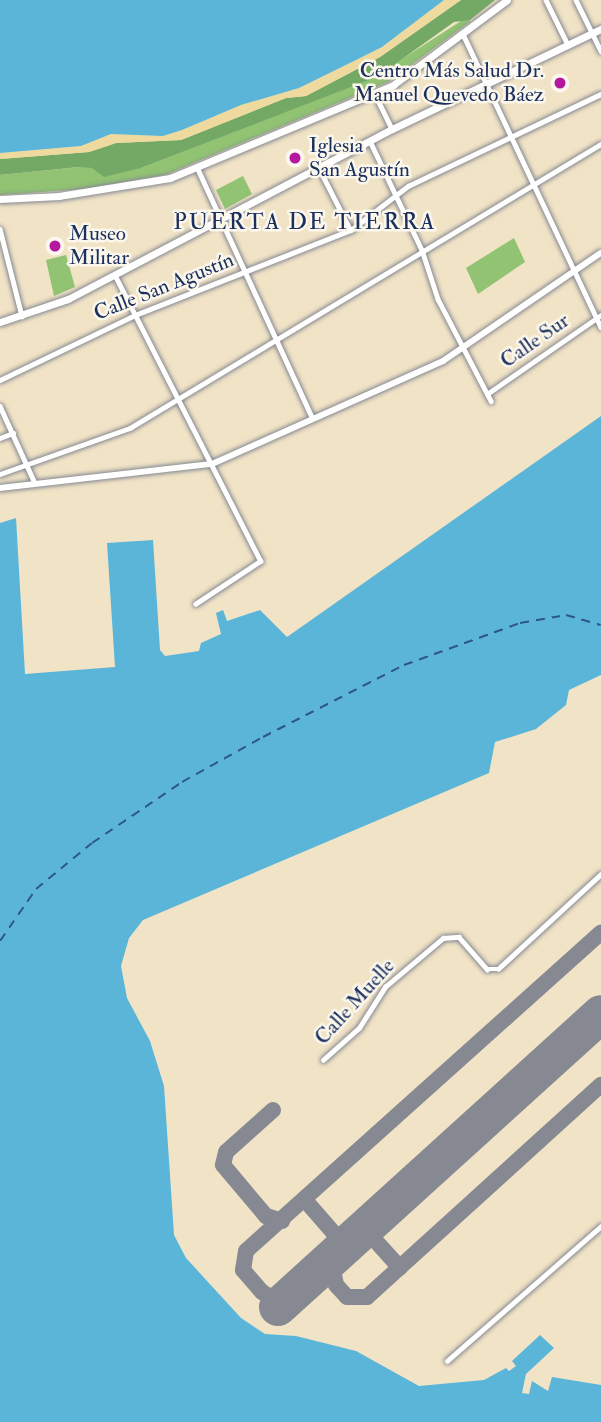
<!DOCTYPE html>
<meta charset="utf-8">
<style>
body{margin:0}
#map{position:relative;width:601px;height:1422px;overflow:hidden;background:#f1e3c6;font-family:"IM FELL Double Pica",serif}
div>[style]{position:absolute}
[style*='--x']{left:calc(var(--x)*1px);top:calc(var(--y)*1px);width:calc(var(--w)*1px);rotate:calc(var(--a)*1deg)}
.green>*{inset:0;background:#91c373}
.forest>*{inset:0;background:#74a965}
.sand>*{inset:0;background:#eeda9e}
.water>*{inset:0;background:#5ab5d8}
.ferry>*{height:2px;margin-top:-1px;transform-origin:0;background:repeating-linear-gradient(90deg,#2e5783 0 9px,transparent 0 16px)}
.taxiway>*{height:16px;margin:-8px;padding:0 8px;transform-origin:8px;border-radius:8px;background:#868992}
.runway>*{height:38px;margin:-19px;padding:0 19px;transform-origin:19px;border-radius:19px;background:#868992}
.roads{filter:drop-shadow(0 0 2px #868992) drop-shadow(0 0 2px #868992)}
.street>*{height:4.5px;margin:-2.25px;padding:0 2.25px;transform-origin:2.25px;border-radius:2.25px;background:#fff}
.secondary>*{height:6px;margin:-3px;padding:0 3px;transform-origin:3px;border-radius:3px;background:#fff}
.primary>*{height:7px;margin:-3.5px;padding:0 3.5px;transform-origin:3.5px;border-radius:3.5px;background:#fff}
.dots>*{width:19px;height:19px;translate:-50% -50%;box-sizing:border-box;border:4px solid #fbf7ec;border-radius:50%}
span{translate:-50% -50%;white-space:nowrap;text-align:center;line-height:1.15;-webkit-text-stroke:5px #fbf7ec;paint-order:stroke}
.poi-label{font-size:21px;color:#1b2f5e}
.right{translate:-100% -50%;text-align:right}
.left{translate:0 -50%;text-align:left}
.street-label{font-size:21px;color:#1b2f5e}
.neighbourhood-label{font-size:23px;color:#1b2f5e;letter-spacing:2px}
</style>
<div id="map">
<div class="green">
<div style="clip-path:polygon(464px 19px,471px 21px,388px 82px,165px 175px,84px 189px,0 195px,0 175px,80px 167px,141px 168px,371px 79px)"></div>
<div style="clip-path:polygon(243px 176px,252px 194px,225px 209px,216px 190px)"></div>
<div style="clip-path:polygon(514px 238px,525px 262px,478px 294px,466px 268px)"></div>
<div style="clip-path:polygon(66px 255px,75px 287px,54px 296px,46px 260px)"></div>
</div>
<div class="forest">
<div style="clip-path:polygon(461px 0,495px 0,470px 20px,454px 22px,377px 77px,141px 168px,104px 177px,92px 168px,79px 167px,0 175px,0 159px,89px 152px,116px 143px,181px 140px,286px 98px,306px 96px,380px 57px)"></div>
</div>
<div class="sand">
<div style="clip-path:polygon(444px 0,461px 0,380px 57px,306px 96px,286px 98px,181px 140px,116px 143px,89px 152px,0 159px,0 153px,81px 146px,111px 134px,163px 136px,182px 130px,241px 105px,299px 88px,354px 61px,382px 47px)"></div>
</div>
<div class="water">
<div style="clip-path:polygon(0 0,444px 0,382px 47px,354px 61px,299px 88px,241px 105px,182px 130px,163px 136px,111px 134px,81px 146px,0 153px)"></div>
<div style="clip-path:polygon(601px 416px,601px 675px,569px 690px,566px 705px,536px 729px,495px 742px,489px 773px,143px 920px,129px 938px,121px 966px,127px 998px,150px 1041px,164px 1086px,174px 1235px,186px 1258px,241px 1318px,265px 1334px,296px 1336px,356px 1351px,419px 1386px,484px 1380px,506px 1368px,509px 1371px,516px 1366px,512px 1361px,540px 1335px,554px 1348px,526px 1374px,522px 1393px,529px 1394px,532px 1381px,548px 1391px,552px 1377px,601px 1385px,601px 1422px,0 1422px,0 523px,16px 518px,25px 674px,115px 667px,107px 543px,153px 540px,160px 650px,165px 656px,199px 651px,201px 643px,221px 634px,216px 613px,223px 610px,227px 621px,260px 610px,287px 637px)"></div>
</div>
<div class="ferry">
<div style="--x:0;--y:941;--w:63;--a:-55.3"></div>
<div style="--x:36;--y:889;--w:72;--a:-39.4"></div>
<div style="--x:92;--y:843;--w:109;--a:-34.1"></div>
<div style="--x:182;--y:782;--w:93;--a:-29.1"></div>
<div style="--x:263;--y:737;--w:158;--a:-27.1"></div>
<div style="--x:404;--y:665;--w:123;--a:-19.9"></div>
<div style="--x:520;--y:623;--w:47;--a:-9.9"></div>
<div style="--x:566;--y:615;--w:36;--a:16"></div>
</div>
<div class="taxiway">
<div style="--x:273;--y:1110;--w:63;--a:138.2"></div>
<div style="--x:226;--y:1152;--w:13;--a:103"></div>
<div style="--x:223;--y:1165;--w:67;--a:49.9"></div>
<div style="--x:266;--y:1216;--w:17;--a:17"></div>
<div style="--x:305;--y:1200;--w:61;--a:49"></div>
<div style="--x:365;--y:1229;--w:52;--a:48.1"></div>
<div style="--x:331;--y:1259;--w:26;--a:79"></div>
<div style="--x:336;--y:1285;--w:16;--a:47"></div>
<div style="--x:347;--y:1297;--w:20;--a:0"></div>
<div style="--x:367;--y:1297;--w:316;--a:-42.2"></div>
<div style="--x:290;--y:1296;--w:16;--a:165"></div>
<div style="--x:275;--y:1300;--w:15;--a:-148"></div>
<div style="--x:262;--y:1292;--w:29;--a:-131"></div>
<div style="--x:243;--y:1270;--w:19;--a:-81"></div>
<div style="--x:246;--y:1251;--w:477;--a:-41.9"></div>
</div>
<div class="runway">
<div style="--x:278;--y:1307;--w:436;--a:-42.2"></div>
</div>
<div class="roads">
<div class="street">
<div style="--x:546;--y:0;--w:50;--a:63.9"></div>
<div style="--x:576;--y:0;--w:57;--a:63.9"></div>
<div style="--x:463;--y:34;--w:324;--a:64.8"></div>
<div style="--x:375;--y:94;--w:39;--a:64"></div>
<div style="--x:370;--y:141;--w:121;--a:64.5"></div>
<div style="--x:422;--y:250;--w:52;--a:71.9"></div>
<div style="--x:438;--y:299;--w:115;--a:62.5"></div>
<div style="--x:197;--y:167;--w:275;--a:65.3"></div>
<div style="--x:319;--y:168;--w:68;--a:63.1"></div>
<div style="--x:0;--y:229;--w:90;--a:75.8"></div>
<div style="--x:115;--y:275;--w:321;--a:63"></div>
<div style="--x:261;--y:561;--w:78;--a:146.5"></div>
<div style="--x:0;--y:380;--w:150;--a:-25.7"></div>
<div style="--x:135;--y:315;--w:232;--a:-21.5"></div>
<div style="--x:351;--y:230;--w:72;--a:-37.7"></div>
<div style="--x:408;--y:186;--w:214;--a:-25.5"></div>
<div style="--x:487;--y:394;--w:139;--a:-34.7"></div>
<div style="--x:0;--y:406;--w:82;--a:65.6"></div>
<div style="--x:0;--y:438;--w:14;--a:-21"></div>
<div style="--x:0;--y:474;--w:138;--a:-19.5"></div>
<div style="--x:130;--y:428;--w:550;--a:-31.09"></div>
<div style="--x:323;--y:1060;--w:48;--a:-41.6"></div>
<div style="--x:359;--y:1028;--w:49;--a:-57.6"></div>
<div style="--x:385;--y:987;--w:76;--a:-40.2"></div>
<div style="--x:443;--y:938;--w:16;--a:-4"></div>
<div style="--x:459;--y:937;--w:43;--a:48.8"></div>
<div style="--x:487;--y:969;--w:11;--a:0"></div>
<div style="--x:498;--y:969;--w:140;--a:-42.7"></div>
<div style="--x:447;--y:1361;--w:205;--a:-41.2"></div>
</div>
<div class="secondary">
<div style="--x:0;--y:488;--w:213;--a:-6.5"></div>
<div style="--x:212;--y:464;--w:253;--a:-24"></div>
<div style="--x:443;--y:361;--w:191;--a:-34.4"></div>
</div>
<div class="primary">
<div style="--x:0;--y:199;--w:59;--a:-2.9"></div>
<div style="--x:59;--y:196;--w:112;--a:-9.2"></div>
<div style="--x:170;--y:178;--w:242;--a:-22.6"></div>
<div style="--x:393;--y:85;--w:142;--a:-36.7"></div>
<div style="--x:0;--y:322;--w:72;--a:-18.7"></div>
<div style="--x:68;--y:299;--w:366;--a:-27.7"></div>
<div style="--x:392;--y:129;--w:232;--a:-25.6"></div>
</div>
</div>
<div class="dots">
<div style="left:560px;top:83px;background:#b5179e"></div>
<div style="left:295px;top:158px;background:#b5179e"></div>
<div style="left:55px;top:246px;background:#b5179e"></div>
</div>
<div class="poi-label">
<span class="right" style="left:544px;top:83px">Centro Más Salud Dr.<br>Manuel Quevedo Báez</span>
<span class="left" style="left:309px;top:158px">Iglesia<br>San Agustín</span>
<span class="left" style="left:69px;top:246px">Museo<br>Militar</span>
</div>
<div class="street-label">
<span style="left:164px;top:287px;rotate:-22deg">Calle San Agustín</span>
<span style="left:535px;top:341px;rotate:-35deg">Calle Sur</span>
<span style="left:355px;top:1002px;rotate:-48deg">Calle Muelle</span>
</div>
<div class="neighbourhood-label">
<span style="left:305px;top:222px">PUERTA DE TIERRA</span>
</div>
</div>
